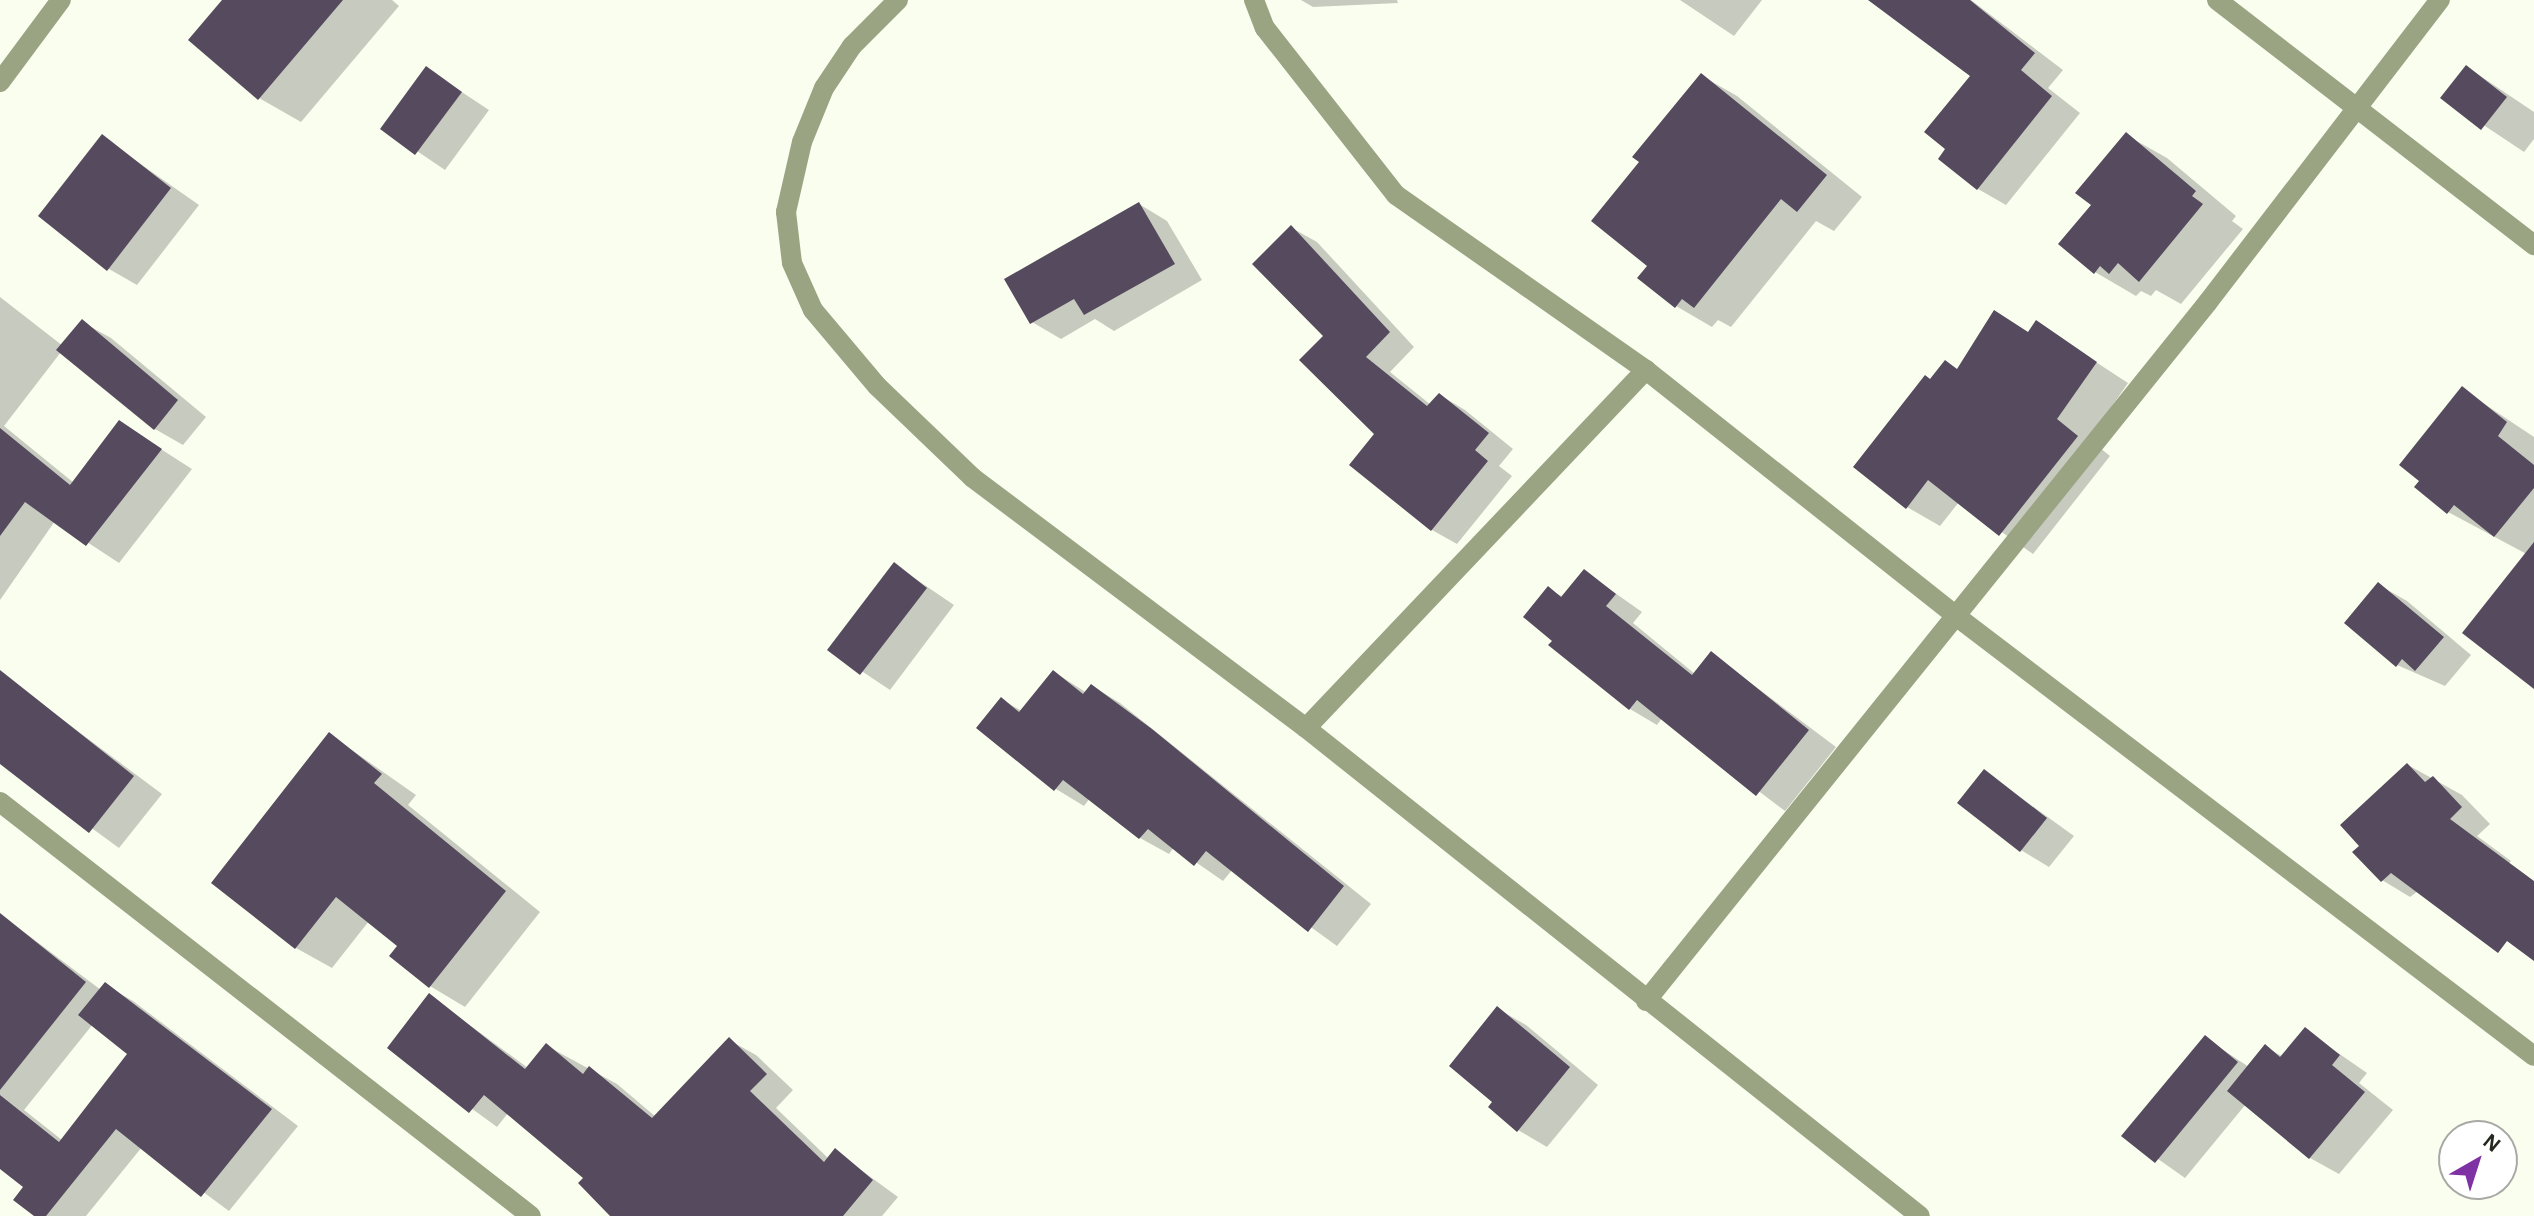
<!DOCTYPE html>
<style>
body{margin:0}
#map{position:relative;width:2534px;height:1216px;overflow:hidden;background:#f9feef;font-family:"Alegreya Sans",sans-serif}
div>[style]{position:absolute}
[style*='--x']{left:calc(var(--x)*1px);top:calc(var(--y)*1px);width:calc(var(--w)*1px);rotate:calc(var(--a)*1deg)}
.shadow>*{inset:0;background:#0003}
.building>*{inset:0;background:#564a5e}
.minor>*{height:20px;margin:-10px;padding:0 10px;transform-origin:10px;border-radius:10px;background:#9aa483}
span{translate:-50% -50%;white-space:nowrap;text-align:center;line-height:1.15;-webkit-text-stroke:8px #fff;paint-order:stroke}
.north{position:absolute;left:2438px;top:1120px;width:80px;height:80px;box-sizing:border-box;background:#fff;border:2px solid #a8a9a5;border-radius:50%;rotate:39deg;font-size:22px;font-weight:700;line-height:32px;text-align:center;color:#25281e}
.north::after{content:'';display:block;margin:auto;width:28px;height:36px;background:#7f32a4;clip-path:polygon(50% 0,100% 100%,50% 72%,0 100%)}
</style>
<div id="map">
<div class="shadow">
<div style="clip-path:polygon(225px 0,392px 0,399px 6px,301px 122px,259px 98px,191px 40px)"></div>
<div style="clip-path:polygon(1301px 0,1397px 0,1398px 3px,1313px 7px)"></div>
<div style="clip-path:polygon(1680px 0,1762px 0,1734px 36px)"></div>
<div style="clip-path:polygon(1871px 0,1971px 0,2063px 70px,2048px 88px,2080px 113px,2006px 205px,1978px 189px,1972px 75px)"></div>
<div style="clip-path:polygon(2467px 67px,2534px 112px,2534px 139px,2524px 152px,2443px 98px)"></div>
<div style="clip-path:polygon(427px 69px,489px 110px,445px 170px,383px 128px)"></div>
<div style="clip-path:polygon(1702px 76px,1737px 96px,1862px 197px,1834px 231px,1816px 221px,1731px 327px,1718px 320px,1712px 327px,1676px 306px,1650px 265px,1641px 162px)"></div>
<div style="clip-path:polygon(2126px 135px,2167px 158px,2236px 216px,2232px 221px,2243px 229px,2181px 304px,2156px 290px,2151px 296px,2141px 291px,2136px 296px,2095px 272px,2061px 244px,2094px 205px)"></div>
<div style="clip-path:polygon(102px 137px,199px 205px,137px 285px,109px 269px)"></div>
<div style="clip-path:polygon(1139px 204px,1167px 221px,1202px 280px,1114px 331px,1095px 319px,1061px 339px,1032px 322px)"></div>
<div style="clip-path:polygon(1292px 228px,1317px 242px,1414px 347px,1390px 372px,1431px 405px,1440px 395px,1465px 410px,1513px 449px,1499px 466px,1512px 476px,1457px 544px,1432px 530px,1377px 434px,1326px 336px)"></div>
<div style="clip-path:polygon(0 297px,63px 346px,82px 322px,111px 338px,206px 417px,183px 445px,155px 429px,61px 352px,4px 426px,74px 483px,120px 423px,192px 469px,119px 563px,55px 521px,0 600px)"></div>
<div style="clip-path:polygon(1995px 313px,2029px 333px,2036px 323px,2128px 383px,2089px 439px,2110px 456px,2033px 554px,1959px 502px,1940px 526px,1907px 507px,1931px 381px,1959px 370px)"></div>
<div style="clip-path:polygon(2462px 389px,2534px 437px,2534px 558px,2448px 512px,2421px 481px)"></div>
<div style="clip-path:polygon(895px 565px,954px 605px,890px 690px,830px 650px)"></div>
<div style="clip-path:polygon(1584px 571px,1642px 612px,1633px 623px,1695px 674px,1711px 653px,1836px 747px,1785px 811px,1662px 718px,1657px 725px,1630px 709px,1555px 640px,1549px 589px,1563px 597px)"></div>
<div style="clip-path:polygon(2379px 585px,2407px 601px,2471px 655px,2445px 686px,2397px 665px)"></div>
<div style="clip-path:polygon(1054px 672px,1087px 693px,1092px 686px,1120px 703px,1371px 904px,1337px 946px,1232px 870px,1223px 881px,1174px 847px,1169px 854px,1140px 838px,1090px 798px,1084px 806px,1056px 789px,979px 727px,1002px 700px,1022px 711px)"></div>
<div style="clip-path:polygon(36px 700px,162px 794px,119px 848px,0 761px,0 746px)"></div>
<div style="clip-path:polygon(329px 734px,416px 795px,408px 805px,540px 912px,465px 1007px,430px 986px,400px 946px,369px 921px,332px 968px,296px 948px,214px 883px)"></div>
<div style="clip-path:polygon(2408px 765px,2462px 795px,2490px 824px,2477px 836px,2511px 861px,2464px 921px,2418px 891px,2410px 897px,2382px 880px,2362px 846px)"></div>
<div style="clip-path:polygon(1985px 772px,2074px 836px,2049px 867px,2021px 850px)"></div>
<div style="clip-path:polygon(evenodd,0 914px,101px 990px,105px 985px,133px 1001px,298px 1126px,229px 1211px,142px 1147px,86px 1216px,37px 1216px,26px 1187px,0 1167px,0 914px,93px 1024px,129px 1054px,62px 1140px,24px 1110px,93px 1024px)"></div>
<div style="clip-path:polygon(430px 996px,528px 1068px,547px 1046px,617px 1084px,656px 1117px,729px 1040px,756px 1055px,793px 1090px,776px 1108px,829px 1159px,835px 1151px,898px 1197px,882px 1216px,613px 1216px,586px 1178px,508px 1113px,497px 1127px,389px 1048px)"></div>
<div style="clip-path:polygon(1498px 1009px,1526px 1025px,1598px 1085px,1547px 1147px,1518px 1130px)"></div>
<div style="clip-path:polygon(2305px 1030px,2367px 1073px,2359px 1083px,2393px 1110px,2339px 1174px,2310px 1158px,2246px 1104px,2185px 1178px,2124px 1135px,2205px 1038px,2249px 1067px,2266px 1047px,2283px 1057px)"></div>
</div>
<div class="building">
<div style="clip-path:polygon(222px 0,343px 0,258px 100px,188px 40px)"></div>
<div style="clip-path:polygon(1868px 0,1970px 0,2035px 53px,2021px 70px,2052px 96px,1977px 190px,1938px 159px,1945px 149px,1924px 132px,1970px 76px)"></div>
<div style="clip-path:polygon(2466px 65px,2507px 97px,2481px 130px,2440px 98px)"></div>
<div style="clip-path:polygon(426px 66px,462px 92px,415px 155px,380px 129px)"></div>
<div style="clip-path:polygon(1701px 73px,1827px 175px,1797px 212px,1781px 199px,1694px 308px,1682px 299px,1675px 308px,1637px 278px,1647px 266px,1591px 221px,1639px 162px,1632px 157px)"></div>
<div style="clip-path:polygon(2126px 132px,2196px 191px,2192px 196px,2203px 204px,2139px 282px,2118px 263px,2109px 274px,2100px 266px,2094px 274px,2058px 244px,2091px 205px,2075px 193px)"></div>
<div style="clip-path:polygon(102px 134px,171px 188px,107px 271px,38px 216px)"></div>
<div style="clip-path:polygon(1139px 202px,1175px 264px,1084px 315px,1074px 299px,1030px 324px,1004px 279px)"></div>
<div style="clip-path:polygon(1291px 225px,1390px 332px,1366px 357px,1427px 406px,1439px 393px,1489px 433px,1475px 450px,1488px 461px,1431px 531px,1349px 465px,1374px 434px,1299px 360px,1323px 336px,1252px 264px)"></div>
<div style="clip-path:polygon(1994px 310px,2028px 332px,2036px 320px,2097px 362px,2057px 419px,2078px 436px,1999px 536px,1928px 480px,1906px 509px,1853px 467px,1925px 375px,1930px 379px,1945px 360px,1957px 369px)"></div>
<div style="clip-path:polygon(82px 319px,178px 400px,154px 430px,56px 350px)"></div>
<div style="clip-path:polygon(2462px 386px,2507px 422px,2498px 436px,2534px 465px,2534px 488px,2494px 537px,2454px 505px,2447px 514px,2414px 487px,2419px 481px,2399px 465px)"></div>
<div style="clip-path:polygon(119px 420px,162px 449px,86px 546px,25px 502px,0 536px,0 428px,70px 485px)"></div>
<div style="clip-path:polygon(2534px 542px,2534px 689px,2462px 633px)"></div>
<div style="clip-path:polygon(894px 562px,927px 588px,860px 675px,827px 650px)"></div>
<div style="clip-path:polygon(1584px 569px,1616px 594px,1606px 606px,1692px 675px,1711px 651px,1809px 730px,1756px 796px,1637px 700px,1629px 710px,1548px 645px,1552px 641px,1523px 617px,1548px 586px,1561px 597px)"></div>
<div style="clip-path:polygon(2378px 582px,2444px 637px,2415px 671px,2402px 659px,2396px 667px,2344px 623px)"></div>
<div style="clip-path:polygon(0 670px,134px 776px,89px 833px,0 764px)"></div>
<div style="clip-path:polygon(1053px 670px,1083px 694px,1091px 684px,1152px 729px,1344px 886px,1308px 932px,1206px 851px,1194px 866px,1148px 829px,1139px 839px,1063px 780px,1054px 791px,976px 728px,1001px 697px,1019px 712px)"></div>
<div style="clip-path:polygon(329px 732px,382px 774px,374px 783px,506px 891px,429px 988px,389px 956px,397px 946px,336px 897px,295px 949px,211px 883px)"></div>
<div style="clip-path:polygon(2407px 763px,2425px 782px,2433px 776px,2462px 807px,2450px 819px,2534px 881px,2534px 961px,2507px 941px,2498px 953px,2391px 873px,2381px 882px,2352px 852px,2359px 846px,2340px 825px)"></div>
<div style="clip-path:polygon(1984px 769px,2047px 818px,2020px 852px,1957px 803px)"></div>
<div style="clip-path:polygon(0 913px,86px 982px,0 1090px)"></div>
<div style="clip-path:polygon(105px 982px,272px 1109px,201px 1197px,116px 1129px,46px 1216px,34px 1216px,13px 1200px,23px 1187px,0 1169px,0 1095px,59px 1142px,127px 1054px,78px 1015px)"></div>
<div style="clip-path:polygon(429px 993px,525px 1069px,546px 1043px,583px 1074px,589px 1066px,652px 1118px,729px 1037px,767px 1074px,750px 1091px,824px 1162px,835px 1148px,873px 1180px,843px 1216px,610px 1216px,578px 1183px,583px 1178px,484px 1095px,469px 1113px,387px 1048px)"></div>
<div style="clip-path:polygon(1497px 1006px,1570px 1067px,1517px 1132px,1488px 1107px,1492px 1102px,1449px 1066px)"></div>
<div style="clip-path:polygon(2305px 1027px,2340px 1055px,2332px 1065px,2365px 1092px,2309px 1159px,2227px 1091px,2265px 1044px,2280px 1057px)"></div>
<div style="clip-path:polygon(2205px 1035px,2238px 1062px,2155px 1163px,2121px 1136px)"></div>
</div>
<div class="minor">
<div style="--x:898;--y:0;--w:65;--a:135"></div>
<div style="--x:852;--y:46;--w:50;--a:123.7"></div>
<div style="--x:824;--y:88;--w:58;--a:112.2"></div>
<div style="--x:802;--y:142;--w:72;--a:102.9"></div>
<div style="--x:786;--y:212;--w:51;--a:83.3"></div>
<div style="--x:792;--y:263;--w:51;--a:65.9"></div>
<div style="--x:813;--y:310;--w:99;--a:49.9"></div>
<div style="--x:877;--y:386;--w:133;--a:43.8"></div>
<div style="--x:973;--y:478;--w:416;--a:36.9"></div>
<div style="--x:1306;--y:728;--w:784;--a:38.48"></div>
<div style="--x:1254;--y:0;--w:30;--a:69"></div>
<div style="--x:1265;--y:28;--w:212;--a:51.9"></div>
<div style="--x:1396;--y:195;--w:305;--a:35"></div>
<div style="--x:1646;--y:370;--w:396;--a:38.4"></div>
<div style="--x:1956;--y:616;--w:726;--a:37.28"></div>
<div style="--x:2217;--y:0;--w:401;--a:37.7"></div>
<div style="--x:0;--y:82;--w:102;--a:-53.4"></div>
<div style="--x:1306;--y:728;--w:494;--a:-46.5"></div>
<div style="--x:0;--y:802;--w:673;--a:37.94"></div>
<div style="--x:1646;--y:1001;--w:897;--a:-51.2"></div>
<div style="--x:2208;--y:302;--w:381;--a:-52.5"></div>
</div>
<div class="north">N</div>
</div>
